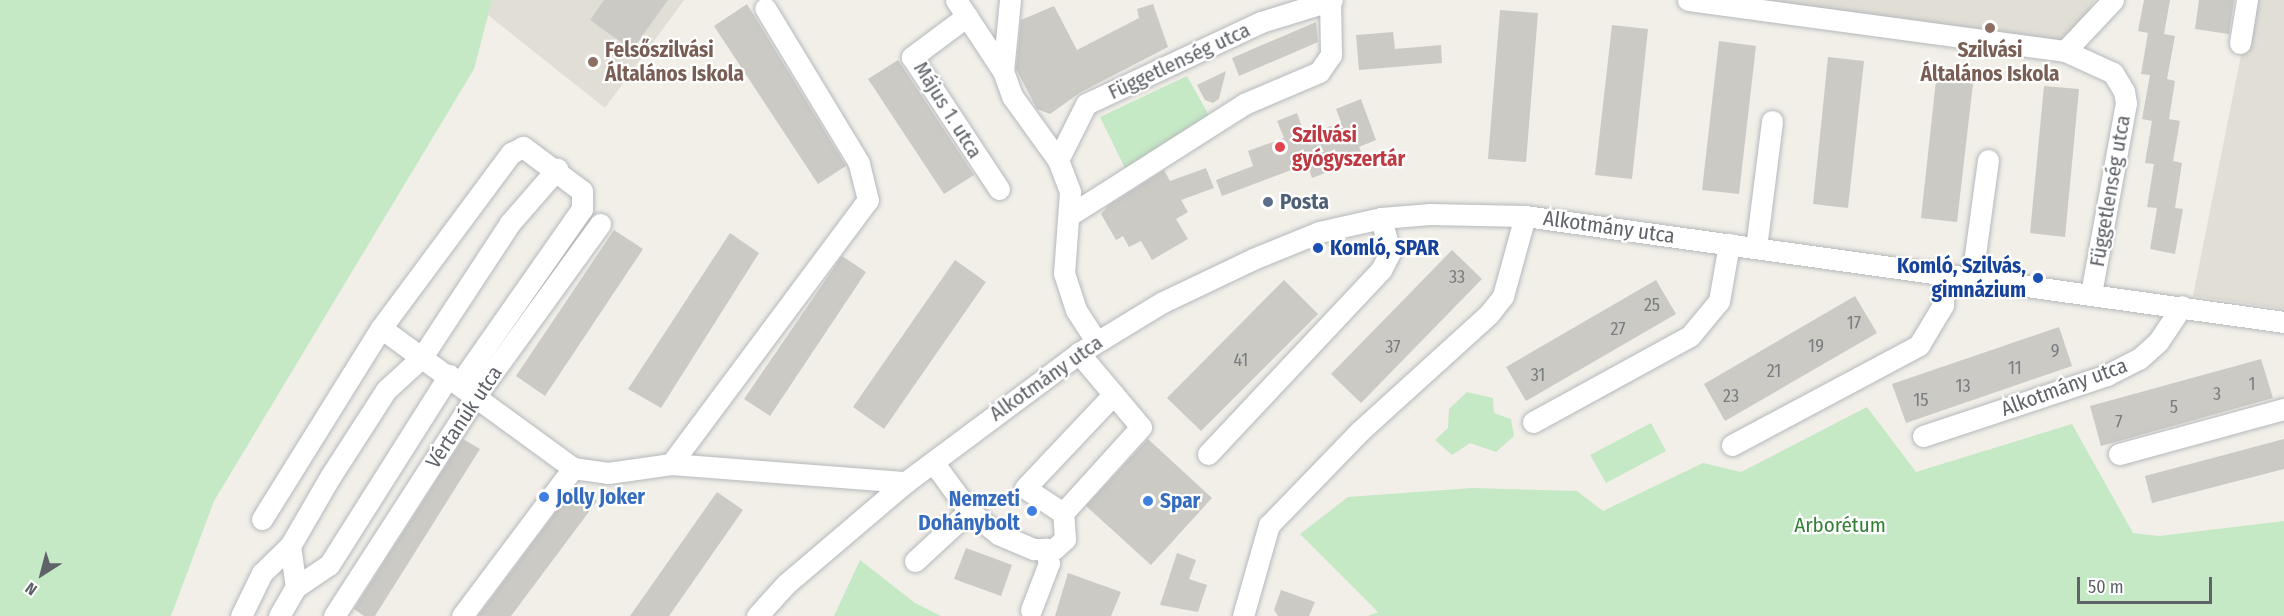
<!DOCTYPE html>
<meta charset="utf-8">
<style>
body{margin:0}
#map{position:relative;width:2284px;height:616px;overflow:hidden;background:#f1efe8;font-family:"Fira Sans Condensed",sans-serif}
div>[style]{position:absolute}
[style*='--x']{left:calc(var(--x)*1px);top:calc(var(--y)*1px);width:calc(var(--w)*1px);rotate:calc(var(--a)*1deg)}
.education>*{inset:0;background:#e1ded6}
.green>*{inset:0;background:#c5e8c5}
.building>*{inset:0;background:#cccac5}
.roads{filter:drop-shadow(0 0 2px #b5b8bc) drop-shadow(0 0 2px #b5b8bc)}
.minor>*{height:21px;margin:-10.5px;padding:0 10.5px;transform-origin:10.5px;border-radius:10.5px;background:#fff}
.dots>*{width:16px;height:16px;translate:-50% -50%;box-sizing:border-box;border:3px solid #fff;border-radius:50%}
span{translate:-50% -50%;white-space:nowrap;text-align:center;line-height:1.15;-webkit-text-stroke:4.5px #fff;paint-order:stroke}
.number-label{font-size:18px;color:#7a7d7f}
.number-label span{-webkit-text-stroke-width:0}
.education-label{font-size:21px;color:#785e54;font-weight:700}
.left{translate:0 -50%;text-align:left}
.street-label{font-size:21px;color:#5f6368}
.health-label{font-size:21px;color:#be3a42;font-weight:700}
.service-label{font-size:21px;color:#4e5e75;font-weight:700}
.transit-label{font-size:21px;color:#164399;font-weight:700}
.right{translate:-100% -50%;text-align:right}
.shop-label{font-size:21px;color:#366cbe;font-weight:700}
.park-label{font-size:21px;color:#348238}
.north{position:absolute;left:12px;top:544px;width:60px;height:60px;-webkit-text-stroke:4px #fff;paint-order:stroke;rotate:216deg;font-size:16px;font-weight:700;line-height:24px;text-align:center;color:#5f6368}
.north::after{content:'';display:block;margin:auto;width:21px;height:27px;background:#5f6368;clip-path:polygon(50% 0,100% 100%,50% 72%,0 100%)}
.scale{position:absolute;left:2077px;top:577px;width:135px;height:27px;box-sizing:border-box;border:3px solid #5f6368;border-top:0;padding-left:8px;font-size:18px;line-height:21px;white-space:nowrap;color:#5f6368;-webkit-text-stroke:4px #fff;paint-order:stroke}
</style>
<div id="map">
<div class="education">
<div style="clip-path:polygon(492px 0,684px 0,605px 108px,488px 15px)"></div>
<div style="clip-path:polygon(1688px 0,2095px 0,2065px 51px)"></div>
<div style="clip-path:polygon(2252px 0,2284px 0,2284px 309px,2193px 296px)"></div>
</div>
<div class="green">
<div style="clip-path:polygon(0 0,492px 0,474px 69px,214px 501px,171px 616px,0 616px)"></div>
<div style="clip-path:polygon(1187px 76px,1211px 119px,1125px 168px,1100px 117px)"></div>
<div style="clip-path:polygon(1467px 392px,1493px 398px,1494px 413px,1511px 419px,1514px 436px,1496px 452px,1470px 443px,1452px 455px,1435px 440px,1448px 428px,1449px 409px)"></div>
<div style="clip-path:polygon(1867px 407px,1916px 472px,2072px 424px,2133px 533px,2159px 536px,2284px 521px,2284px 616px,1368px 616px,1378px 612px,1300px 534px,1348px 497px,1472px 488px,1577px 491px,1603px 511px,1703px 463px,1741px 472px)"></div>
<div style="clip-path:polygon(1651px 423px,1666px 451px,1606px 483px,1590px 455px)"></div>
<div style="clip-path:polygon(860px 560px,915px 603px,941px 616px,834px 616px)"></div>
</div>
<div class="building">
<div style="clip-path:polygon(604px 0,668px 0,632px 50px,590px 20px)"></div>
<div style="clip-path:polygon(2144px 0,2170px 0,2164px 34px,2175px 36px,2167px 79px,2175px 81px,2169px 119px,2180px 121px,2173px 161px,2182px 163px,2175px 208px,2183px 209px,2175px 254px,2150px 249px,2157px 208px,2147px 207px,2154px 164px,2145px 163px,2152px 121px,2142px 119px,2150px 75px,2141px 74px,2148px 33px,2138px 31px)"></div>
<div style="clip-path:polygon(2199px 0,2234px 0,2229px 34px,2195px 29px)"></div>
<div style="clip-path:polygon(747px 4px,846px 166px,818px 184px,714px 26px)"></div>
<div style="clip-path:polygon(1153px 4px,1168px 47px,1081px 92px,1050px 114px,1037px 109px,1016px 69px,1021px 20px,1054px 6px,1077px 50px,1139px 18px,1137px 9px)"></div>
<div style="clip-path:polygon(1500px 10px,1538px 13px,1526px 162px,1488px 159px)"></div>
<div style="clip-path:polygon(1316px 22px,1318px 42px,1239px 76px,1232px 58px)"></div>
<div style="clip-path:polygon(1612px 25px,1648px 29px,1632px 179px,1595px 175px)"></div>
<div style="clip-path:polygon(1393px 32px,1395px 49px,1441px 45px,1442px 63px,1359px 70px,1356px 35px)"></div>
<div style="clip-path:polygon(1719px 41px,1756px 46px,1739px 194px,1702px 190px)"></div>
<div style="clip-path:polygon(1828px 57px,1864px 61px,1848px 208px,1813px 204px)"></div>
<div style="clip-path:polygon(898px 60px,974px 175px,944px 194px,868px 79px)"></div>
<div style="clip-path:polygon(1226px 71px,1219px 99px,1213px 103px,1205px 100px,1197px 85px)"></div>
<div style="clip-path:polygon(1937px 71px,1974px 75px,1957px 222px,1921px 218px)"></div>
<div style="clip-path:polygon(2044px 86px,2079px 89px,2065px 237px,2030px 233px)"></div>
<div style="clip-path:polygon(1361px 99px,1376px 140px,1359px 147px,1364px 158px,1312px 178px,1307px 164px,1222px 196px,1216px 180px,1253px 166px,1248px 151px,1284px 138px,1277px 121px,1297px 113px,1305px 136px,1341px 122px,1336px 109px)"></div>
<div style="clip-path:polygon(1206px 168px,1214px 188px,1181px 200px,1188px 212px,1176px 219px,1188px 239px,1152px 260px,1141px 241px,1129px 247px,1123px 236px,1116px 240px,1101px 214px,1108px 206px,1164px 170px,1170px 181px)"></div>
<div style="clip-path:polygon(614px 230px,643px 249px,545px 396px,516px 376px)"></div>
<div style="clip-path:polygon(730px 233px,759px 253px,661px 408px,628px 389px)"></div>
<div style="clip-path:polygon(1452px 250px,1482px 279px,1361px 403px,1331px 374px)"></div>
<div style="clip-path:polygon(842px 256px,866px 272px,770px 416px,744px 399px)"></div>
<div style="clip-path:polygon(955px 260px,986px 282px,884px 429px,853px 407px)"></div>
<div style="clip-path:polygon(1284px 280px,1318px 314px,1201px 431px,1167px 398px)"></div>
<div style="clip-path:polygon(1656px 280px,1676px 314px,1526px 401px,1506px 367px)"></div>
<div style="clip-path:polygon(1855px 296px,1877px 333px,1725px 421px,1704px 384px)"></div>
<div style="clip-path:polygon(2059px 327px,2072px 366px,1906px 423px,1892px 384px)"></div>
<div style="clip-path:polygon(2261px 359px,2273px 398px,2101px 446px,2090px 406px)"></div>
<div style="clip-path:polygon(463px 439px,480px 449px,375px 616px,364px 616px,354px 609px)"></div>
<div style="clip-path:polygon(1148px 439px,1212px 498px,1151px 565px,1086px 506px)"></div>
<div style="clip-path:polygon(2284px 439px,2284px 469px,2152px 503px,2145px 476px)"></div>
<div style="clip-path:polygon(576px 485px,597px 501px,511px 616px,478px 616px)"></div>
<div style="clip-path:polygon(717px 492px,743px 510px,669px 616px,630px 616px)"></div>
<div style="clip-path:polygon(966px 548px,1012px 565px,1001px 596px,954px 579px)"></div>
<div style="clip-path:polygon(1177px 553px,1196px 560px,1189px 579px,1207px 585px,1198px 612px,1160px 605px)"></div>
<div style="clip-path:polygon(1068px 573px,1121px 592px,1111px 616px,1055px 616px)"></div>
<div style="clip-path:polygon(1281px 590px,1315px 602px,1309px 616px,1278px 616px,1274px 610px)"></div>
</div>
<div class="roads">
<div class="minor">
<div style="--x:956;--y:0;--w:85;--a:56.5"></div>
<div style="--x:1010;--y:0;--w:71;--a:95.6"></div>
<div style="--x:1003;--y:71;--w:27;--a:70"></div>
<div style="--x:1012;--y:96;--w:79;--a:54.3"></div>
<div style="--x:1058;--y:160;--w:34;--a:69"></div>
<div style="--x:1070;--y:192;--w:81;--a:94.2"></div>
<div style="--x:1064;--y:273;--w:39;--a:72"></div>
<div style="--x:1076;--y:310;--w:38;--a:57"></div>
<div style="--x:1688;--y:0;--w:380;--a:7.7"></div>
<div style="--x:2065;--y:51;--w:53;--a:24.6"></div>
<div style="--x:2113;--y:73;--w:21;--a:59"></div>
<div style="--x:2124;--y:91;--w:12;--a:81"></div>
<div style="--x:2126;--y:103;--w:194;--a:100.4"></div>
<div style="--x:967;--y:16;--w:69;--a:143.3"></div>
<div style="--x:912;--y:57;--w:158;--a:56.6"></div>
<div style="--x:2240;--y:43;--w:44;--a:-80.8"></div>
<div style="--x:2065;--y:51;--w:70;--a:-46.7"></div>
<div style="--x:1058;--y:160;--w:63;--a:-63.4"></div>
<div style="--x:1086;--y:104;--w:193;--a:-25.1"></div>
<div style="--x:1261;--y:22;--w:74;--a:-17.2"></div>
<div style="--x:1070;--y:215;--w:206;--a:-32.5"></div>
<div style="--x:1244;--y:104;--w:82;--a:-23.1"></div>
<div style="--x:1319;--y:72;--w:21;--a:-55"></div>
<div style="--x:1331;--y:55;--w:55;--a:-91"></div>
<div style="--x:1756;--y:248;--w:128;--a:-82.8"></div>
<div style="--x:1972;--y:277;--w:118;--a:-82.2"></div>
<div style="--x:460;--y:383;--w:213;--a:-55"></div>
<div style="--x:582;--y:209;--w:18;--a:-90"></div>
<div style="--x:582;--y:191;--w:74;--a:-143.3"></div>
<div style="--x:523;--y:147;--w:13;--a:153"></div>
<div style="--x:511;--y:153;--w:218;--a:126.6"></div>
<div style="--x:381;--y:328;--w:238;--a:36.1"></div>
<div style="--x:573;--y:468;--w:35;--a:8"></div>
<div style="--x:608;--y:473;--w:64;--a:-8.1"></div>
<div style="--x:671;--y:464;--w:236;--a:4.4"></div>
<div style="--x:1533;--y:422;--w:179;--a:-28.7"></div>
<div style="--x:1690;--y:336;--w:45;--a:-50.4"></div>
<div style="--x:1719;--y:301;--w:58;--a:-80"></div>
<div style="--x:1923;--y:436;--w:194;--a:-18.3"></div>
<div style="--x:2107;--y:375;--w:36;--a:-27"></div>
<div style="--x:2139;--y:359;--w:25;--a:-42"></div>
<div style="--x:2158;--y:342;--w:43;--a:-56.3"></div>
<div style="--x:1732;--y:445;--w:212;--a:-28.1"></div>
<div style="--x:1919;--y:345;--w:47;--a:-59"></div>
<div style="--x:1943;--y:305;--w:32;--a:-86"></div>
<div style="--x:1208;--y:454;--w:253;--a:-46.8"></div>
<div style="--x:1381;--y:270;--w:20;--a:-63"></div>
<div style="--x:1390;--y:252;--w:35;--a:-105"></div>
<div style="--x:2119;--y:454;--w:171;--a:-15.3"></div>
<div style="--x:933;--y:462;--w:61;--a:53.7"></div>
<div style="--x:969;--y:511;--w:37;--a:38"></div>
<div style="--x:998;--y:534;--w:39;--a:23"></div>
<div style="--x:1034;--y:549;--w:20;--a:0"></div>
<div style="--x:1054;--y:549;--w:15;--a:-42"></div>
<div style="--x:1065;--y:539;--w:26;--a:-94"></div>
<div style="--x:1063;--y:513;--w:116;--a:-47.8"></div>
<div style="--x:1141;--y:427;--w:97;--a:-130"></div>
<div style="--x:671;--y:464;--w:329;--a:-53.3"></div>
<div style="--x:868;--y:200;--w:38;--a:-104"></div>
<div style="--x:859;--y:163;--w:181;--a:-121.2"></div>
<div style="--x:1063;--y:513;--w:45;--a:-146.7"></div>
<div style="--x:1025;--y:488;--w:129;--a:-46.6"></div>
<div style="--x:262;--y:519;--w:225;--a:-58.1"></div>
<div style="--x:915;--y:561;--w:74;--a:-42.8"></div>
<div style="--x:296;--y:587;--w:41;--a:-98.3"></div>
<div style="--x:290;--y:546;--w:80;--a:-59.9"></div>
<div style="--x:330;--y:477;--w:103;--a:-57.2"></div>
<div style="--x:386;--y:390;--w:49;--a:-42.5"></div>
<div style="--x:422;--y:357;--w:160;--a:-56.7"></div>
<div style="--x:510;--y:223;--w:72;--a:-49"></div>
<div style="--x:1031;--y:610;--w:50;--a:-69"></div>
<div style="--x:1049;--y:563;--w:15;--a:-106"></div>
<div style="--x:241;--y:616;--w:48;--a:-64"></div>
<div style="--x:262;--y:573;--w:39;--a:-44"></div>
<div style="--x:279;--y:616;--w:34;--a:-60"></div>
<div style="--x:296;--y:587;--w:40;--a:-34"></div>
<div style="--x:329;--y:565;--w:225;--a:-57.7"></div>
<div style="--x:334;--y:616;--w:264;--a:-57.2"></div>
<div style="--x:477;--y:394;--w:210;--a:-54.1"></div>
<div style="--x:462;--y:616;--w:185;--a:-53.1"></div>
<div style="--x:757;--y:616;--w:43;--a:-47.8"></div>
<div style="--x:786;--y:584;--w:157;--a:-40.4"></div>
<div style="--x:906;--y:482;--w:216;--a:-36.7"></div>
<div style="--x:1079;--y:353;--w:98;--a:-31.3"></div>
<div style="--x:1163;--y:302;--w:100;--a:-25.5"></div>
<div style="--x:1253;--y:259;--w:71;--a:-22.2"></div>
<div style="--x:1319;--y:232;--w:64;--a:-12.7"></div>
<div style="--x:1381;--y:218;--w:49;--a:-4.7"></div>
<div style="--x:1430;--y:214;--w:95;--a:1.2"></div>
<div style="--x:1525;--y:216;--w:766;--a:7.95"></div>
<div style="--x:1243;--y:616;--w:95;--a:-74.1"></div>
<div style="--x:1269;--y:525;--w:131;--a:-45.9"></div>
<div style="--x:1360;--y:431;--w:174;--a:-42.2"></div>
<div style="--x:1489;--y:314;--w:23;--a:-52"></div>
<div style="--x:1503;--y:296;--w:83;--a:-74.6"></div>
</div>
</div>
<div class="dots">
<div style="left:1990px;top:28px;background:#8d6e63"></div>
<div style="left:593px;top:62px;background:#8d6e63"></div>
<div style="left:1280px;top:147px;background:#e0444e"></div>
<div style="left:1268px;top:202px;background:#5c6f8a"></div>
<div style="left:1318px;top:248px;background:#1a4fb4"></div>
<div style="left:2038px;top:278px;background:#1a4fb4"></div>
<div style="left:544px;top:497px;background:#3f7fe0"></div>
<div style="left:1148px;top:501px;background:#3f7fe0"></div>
<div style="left:1032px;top:511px;background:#3f7fe0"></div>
</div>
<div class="number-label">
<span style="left:1457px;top:277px">33</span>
<span style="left:1652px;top:305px">25</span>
<span style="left:1854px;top:323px">17</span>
<span style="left:1618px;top:329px">27</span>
<span style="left:1816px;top:346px">19</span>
<span style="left:1393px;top:347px">37</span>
<span style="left:2055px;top:351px">9</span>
<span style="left:1241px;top:360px">41</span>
<span style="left:2015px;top:368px">11</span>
<span style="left:1774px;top:371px">21</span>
<span style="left:1538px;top:375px">31</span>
<span style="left:2252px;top:384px">1</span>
<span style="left:1963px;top:386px">13</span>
<span style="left:2217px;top:394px">3</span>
<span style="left:1731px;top:396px">23</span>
<span style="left:1921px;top:400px">15</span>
<span style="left:2174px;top:407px">5</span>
<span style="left:2119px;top:422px">7</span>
</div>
<div class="education-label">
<span class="left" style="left:605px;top:62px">Felsőszilvási<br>Általános Iskola</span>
<span style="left:1990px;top:62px">Szilvási<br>Általános Iskola</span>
</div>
<div class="street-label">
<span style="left:1179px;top:61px;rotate:-25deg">Függetlenség utca</span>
<span style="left:948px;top:110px;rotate:58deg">Május 1. utca</span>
<span style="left:2110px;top:191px;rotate:-80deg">Függetlenség utca</span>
<span style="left:1609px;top:227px;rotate:8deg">Alkotmány utca</span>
<span style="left:1046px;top:378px;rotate:-35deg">Alkotmány utca</span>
<span style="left:2064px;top:387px;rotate:-20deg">Alkotmány utca</span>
<span style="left:464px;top:417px;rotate:-56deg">Vértanúk utca</span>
</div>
<div class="health-label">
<span class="left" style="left:1292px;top:147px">Szilvási<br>gyógyszertár</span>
</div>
<div class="service-label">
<span class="left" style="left:1280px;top:202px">Posta</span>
</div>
<div class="transit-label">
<span class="left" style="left:1330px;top:248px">Komló, SPAR</span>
<span class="right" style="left:2026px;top:278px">Komló, Szilvás,<br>gimnázium</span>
</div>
<div class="shop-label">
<span class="left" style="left:556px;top:497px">Jolly Joker</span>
<span class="right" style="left:1020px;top:511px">Nemzeti<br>Dohánybolt</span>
<span class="left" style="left:1160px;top:501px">Spar</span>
</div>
<div class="park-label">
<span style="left:1840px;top:525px">Arborétum</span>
</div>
<div class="north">N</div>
<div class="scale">50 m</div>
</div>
